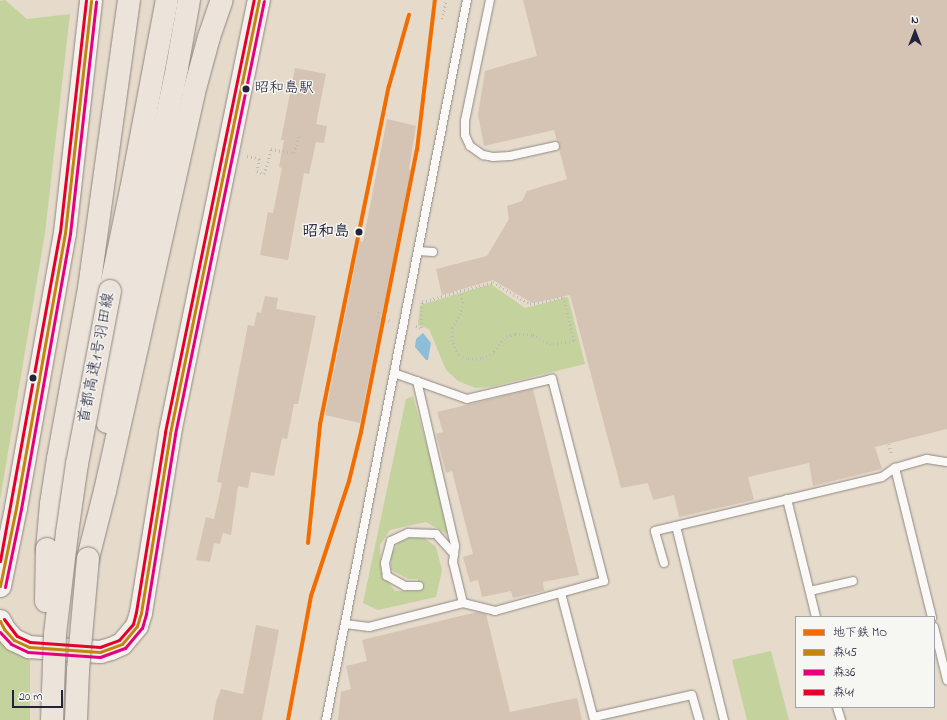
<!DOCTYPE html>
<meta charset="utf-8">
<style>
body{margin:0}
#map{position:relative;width:947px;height:720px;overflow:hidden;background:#e6daca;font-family:"Indie Flower","Klee One",sans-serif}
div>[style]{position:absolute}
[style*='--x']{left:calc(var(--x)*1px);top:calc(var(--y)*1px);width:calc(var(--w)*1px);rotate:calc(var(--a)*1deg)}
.green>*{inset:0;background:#c4d39d}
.water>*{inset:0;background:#8ebdd9}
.building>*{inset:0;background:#d5c3b4}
.path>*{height:2.5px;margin-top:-1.25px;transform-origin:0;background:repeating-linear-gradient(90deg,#bcbaba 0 1px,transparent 0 4px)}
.roads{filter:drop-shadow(0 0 1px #8d8883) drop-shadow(0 0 1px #8d8883)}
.lane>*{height:8px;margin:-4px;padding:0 4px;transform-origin:4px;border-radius:4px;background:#fbf9f7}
.secondary>*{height:22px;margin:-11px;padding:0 11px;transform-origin:11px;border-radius:11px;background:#f4f1ec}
.highway>*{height:22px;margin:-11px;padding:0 11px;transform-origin:11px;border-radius:11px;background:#ece3da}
.bridges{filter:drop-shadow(0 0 1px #8d8883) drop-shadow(0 0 1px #8d8883)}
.highway-bridge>*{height:22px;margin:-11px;padding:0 11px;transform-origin:11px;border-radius:11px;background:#ece3da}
.bus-1>*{height:3px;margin:-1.5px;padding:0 1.5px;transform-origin:1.5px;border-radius:1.5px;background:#c2850f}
.bus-2>*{height:3px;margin:-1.5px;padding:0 1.5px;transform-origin:1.5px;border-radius:1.5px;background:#e5007d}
.bus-3>*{height:3px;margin:-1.5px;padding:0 1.5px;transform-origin:1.5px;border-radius:1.5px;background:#e4002b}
.metro-1>*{height:4px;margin:-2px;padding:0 2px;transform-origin:2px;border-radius:2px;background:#f16d00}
.dots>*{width:11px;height:11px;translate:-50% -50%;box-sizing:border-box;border:2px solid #f6f6f2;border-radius:50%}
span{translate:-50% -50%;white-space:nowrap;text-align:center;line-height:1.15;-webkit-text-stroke:3px #f6f6f2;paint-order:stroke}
.bus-label{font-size:15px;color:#22223b}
.left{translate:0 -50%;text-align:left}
.stop-label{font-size:16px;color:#22223b;font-weight:700}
.right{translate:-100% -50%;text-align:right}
.street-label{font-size:16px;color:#22223b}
.legend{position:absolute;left:795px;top:616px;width:140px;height:92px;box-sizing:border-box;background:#f6f6f2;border:1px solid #a1a1a9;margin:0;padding:5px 7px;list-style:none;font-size:12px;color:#22223b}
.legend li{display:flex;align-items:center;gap:8px;height:20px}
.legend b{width:20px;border:1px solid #a1a1a9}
.north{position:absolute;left:895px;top:12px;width:40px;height:40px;-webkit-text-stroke:3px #f6f6f2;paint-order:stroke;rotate:0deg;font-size:11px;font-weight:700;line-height:16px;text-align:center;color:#22223b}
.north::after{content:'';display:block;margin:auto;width:14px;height:18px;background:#22223b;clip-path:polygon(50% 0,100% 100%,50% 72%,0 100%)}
.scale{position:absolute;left:12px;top:690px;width:51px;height:18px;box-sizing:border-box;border:2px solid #22223b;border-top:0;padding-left:5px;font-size:12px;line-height:14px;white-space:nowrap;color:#22223b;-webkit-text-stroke:3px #f6f6f2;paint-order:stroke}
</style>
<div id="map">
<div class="green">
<div style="clip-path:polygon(5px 0,27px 19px,70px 14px,45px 233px,0 500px,0 1px)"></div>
<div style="clip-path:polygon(491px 284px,525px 308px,568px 297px,585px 364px,491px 387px,475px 388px,458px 381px,446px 370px,429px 329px,418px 325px,420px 305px)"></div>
<div style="clip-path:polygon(413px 396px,448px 521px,447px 534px,426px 522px,390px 530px,380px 545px,381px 572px,395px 591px,418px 591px,418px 579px,408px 579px,391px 570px,391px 555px,398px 543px,419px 534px,436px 547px,442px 570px,436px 597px,378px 610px,363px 603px,406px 399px)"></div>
<div style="clip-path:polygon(0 640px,7px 647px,30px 660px,30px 720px,0 720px)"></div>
<div style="clip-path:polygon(771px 651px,789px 720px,747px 720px,732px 660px)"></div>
</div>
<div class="water">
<div style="clip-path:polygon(423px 333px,431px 343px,428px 360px,426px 360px,415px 347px,416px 339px)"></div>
</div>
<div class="building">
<div style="clip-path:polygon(523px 0,947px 0,947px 429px,875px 447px,882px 469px,813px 486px,809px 463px,748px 477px,754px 500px,679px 517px,674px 495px,653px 500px,648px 483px,621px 488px,570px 295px,532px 303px,493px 280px,442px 295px,436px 269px,487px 256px,509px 219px,507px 206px,522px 201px,527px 191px,567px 179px,559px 149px,560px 144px,557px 141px,554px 130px,484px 146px,478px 115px,485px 71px,537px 56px)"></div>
<div style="clip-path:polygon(295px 68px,326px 74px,316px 124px,327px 126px,324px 143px,316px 142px,309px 174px,304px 173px,288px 260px,260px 255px,268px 212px,273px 213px,282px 168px,279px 167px,284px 140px,281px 140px)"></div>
<div style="clip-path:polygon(387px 119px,416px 126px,409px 169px,411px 170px,360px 423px,325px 415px,360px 241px,363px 242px)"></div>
<div style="clip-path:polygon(265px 296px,278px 298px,276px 309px,316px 316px,298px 404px,294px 404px,287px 439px,282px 438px,274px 476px,251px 472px,248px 488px,238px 486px,231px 535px,223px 533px,220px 544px,214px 543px,210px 562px,196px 560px,206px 517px,214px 519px,222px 483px,217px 482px,248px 325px,254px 326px,257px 312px,261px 313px)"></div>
<div style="clip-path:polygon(533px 389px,579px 575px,543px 582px,544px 591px,513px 598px,511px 591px,482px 597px,478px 580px,470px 582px,463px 557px,473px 554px,452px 471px,446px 473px,436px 434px,443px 432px,437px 412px)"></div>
<div style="clip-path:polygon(477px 612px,486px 614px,510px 712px,577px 698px,582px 720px,338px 720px,341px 692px,351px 689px,346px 666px,367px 661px,362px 640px)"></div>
<div style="clip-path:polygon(256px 625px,279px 630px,262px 720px,213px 720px,216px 702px,221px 689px,243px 694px)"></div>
</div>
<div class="path">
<div style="--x:442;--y:19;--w:19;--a:-78"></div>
<div style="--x:247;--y:156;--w:13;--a:13"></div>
<div style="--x:260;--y:159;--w:12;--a:104"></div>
<div style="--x:257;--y:171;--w:8;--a:23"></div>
<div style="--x:264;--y:174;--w:26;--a:-74"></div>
<div style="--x:271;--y:149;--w:23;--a:10"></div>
<div style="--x:294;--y:153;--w:20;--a:-75"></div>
<div style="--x:379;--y:312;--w:5;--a:112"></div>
<div style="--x:377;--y:317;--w:16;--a:15"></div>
<div style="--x:416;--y:326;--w:5;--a:22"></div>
<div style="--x:421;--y:328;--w:26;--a:-88"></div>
<div style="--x:422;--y:302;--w:40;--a:-16"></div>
<div style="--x:460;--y:291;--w:34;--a:-15"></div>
<div style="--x:493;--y:282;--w:43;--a:30.7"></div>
<div style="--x:530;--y:304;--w:35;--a:-12"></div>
<div style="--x:564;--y:297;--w:45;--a:77.2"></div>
<div style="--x:574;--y:341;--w:23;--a:170"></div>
<div style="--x:551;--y:345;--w:21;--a:-152"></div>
<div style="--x:532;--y:335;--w:17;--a:-177"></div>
<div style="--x:515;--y:334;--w:12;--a:160"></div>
<div style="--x:504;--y:338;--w:18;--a:124"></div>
<div style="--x:494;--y:353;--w:14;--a:155"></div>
<div style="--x:481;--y:359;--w:14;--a:180"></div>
<div style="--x:467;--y:359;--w:10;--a:-156"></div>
<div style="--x:458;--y:355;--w:15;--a:-113"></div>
<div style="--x:452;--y:341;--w:13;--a:-90"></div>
<div style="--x:452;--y:328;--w:15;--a:-58"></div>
<div style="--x:460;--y:315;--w:12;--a:-76"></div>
<div style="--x:463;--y:303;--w:12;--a:-104"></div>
<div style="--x:889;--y:444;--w:12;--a:76"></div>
</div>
<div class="roads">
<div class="lane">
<div style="--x:490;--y:0;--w:124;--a:101.7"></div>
<div style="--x:465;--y:121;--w:14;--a:90"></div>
<div style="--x:465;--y:135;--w:12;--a:66"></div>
<div style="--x:470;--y:146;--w:16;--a:35"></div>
<div style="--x:483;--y:155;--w:10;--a:11"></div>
<div style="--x:493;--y:157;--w:17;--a:-3"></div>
<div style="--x:510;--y:156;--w:46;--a:-12.5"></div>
<div style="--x:418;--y:251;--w:15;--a:4"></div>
<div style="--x:417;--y:381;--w:169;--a:77"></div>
<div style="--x:455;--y:546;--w:16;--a:97"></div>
<div style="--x:453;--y:562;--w:42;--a:76.3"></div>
<div style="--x:895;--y:468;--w:154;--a:76.1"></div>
<div style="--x:787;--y:499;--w:122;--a:76.2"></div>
<div style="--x:676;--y:526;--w:200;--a:76.1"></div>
<div style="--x:664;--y:563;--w:33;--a:-106"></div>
<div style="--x:655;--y:531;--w:233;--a:-13.4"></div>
<div style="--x:882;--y:477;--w:16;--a:-35"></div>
<div style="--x:895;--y:468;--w:33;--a:-16"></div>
<div style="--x:927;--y:459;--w:20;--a:9"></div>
<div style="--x:419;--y:586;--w:14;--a:180"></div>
<div style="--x:405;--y:586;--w:21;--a:-151"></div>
<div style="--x:387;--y:576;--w:13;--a:-99"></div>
<div style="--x:385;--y:563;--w:23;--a:-75"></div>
<div style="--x:391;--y:541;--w:19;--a:-25"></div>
<div style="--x:408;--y:533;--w:28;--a:2"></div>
<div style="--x:436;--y:534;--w:27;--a:48"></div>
<div style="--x:810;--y:591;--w:44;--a:-13.1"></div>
<div style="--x:561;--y:593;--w:131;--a:75.4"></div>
<div style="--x:345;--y:624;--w:24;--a:7"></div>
<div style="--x:369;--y:627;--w:97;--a:-14.3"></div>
<div style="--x:463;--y:603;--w:33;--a:14"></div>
<div style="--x:495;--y:611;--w:113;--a:-15.4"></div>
<div style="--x:604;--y:581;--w:209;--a:-104.4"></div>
<div style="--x:552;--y:379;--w:87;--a:166.8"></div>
<div style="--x:467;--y:399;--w:77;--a:-160.4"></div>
<div style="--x:934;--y:627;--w:55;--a:76.2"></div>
<div style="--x:837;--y:707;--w:14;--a:73"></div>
<div style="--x:594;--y:717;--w:100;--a:-12.7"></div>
<div style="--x:692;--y:695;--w:26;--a:74"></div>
<div style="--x:326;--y:720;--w:734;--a:-78.92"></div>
</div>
<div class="secondary">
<div style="--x:0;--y:586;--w:80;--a:-78.4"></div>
<div style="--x:16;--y:508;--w:279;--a:-79.9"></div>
<div style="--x:65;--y:233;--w:234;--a:-83.6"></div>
<div style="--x:0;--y:621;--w:9;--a:63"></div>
<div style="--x:4;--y:629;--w:15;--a:48"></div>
<div style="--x:14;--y:640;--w:17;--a:25"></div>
<div style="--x:29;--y:647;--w:71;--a:4"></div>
<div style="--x:100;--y:652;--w:11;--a:-15"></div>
<div style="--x:111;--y:649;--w:12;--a:-24"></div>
<div style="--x:122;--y:644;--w:23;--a:-50"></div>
<div style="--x:137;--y:626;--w:14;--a:-73"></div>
<div style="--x:141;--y:613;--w:182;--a:-80.8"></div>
<div style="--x:170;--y:433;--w:442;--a:-78.4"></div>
</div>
<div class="highway">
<div style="--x:110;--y:291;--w:103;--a:-78.3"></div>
<div style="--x:131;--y:190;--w:193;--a:-79.3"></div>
<div style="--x:107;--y:422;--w:128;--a:-80.1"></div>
<div style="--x:129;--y:296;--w:233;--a:-78.1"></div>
<div style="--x:177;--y:68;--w:69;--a:-80"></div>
<div style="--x:47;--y:549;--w:45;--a:-84.9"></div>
<div style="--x:51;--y:504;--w:46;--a:-81.2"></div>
<div style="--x:58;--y:459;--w:174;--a:-79.7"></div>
<div style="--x:89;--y:288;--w:291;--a:-82.1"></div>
<div style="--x:88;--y:558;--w:69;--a:-75.8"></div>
<div style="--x:105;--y:491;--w:409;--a:-77.4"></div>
<div style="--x:194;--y:92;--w:57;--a:-74.7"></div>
<div style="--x:209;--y:37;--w:39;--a:-71"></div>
</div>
</div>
<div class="bridges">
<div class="highway-bridge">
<div style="--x:46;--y:601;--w:52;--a:-88.9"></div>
<div style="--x:52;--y:720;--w:86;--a:-88"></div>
<div style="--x:55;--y:634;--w:102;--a:-83.2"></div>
<div style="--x:67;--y:533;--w:70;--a:-81.8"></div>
<div style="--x:77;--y:464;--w:176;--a:-79.2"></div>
<div style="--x:76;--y:720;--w:50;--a:-87.7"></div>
<div style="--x:78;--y:670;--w:112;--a:-84.9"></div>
</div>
</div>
<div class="bus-1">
<div style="--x:0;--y:586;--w:80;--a:-78.4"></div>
<div style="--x:16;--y:508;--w:279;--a:-79.9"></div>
<div style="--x:65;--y:233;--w:234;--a:-83.6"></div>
<div style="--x:0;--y:621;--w:9;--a:63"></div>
<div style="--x:4;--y:629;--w:15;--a:48"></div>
<div style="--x:14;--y:640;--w:17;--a:25"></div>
<div style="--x:29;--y:647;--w:71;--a:4"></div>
<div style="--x:100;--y:652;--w:23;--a:-20"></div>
<div style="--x:122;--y:644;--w:23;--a:-50"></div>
<div style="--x:137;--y:626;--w:14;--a:-73"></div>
<div style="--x:141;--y:613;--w:182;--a:-80.8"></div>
<div style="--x:170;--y:433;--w:442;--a:-78.4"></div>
</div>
<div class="bus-2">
<div style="--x:5;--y:587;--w:80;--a:-78.4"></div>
<div style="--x:21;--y:509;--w:279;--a:-79.9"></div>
<div style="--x:70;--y:234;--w:234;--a:-83.6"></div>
<div style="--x:0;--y:632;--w:16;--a:47"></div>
<div style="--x:11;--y:644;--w:19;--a:25"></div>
<div style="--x:28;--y:652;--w:72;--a:4"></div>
<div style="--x:100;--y:657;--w:27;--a:-20"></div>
<div style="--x:125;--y:648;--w:26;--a:-50"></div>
<div style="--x:142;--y:628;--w:15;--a:-74"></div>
<div style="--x:146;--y:614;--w:182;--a:-80.8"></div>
<div style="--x:175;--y:434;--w:442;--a:-78.4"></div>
</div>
<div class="bus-3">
<div style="--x:0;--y:561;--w:334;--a:-79.7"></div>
<div style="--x:60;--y:232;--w:233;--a:-83.6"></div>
<div style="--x:4;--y:619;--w:21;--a:53"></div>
<div style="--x:17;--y:636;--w:14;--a:25"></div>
<div style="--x:30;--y:642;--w:70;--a:4.1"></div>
<div style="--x:100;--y:647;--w:20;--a:-20"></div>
<div style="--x:119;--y:640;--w:21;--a:-49"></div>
<div style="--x:133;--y:624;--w:12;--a:-76"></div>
<div style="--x:136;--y:612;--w:182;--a:-80.8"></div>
<div style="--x:165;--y:432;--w:441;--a:-78.4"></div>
</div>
<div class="metro-1">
<div style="--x:308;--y:543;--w:120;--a:-84.2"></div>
<div style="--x:320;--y:424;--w:345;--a:-78.5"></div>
<div style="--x:389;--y:86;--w:74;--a:-74.3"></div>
<div style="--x:288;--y:720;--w:126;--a:-79.5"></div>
<div style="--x:311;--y:596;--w:121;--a:-71.7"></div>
<div style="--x:349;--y:481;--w:50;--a:-76.2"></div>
<div style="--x:361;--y:432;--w:288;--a:-78.8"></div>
<div style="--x:417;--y:150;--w:151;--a:-83.2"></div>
</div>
<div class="dots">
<div style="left:246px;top:89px;background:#22223b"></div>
<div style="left:359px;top:232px;background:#22223b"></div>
<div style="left:33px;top:378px;background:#22223b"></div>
</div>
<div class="bus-label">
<span class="left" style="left:254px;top:89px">昭和島駅</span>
</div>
<div class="stop-label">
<span class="right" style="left:350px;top:232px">昭和島</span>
</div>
<div class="street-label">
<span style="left:97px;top:358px;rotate:-79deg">首都高速1号羽田線</span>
</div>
<ul class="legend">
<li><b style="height:5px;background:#f16d00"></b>地下鉄 MO</li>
<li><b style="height:5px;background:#c2850f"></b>森45</li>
<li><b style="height:5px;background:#e5007d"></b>森36</li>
<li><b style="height:5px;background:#e4002b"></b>森41</li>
</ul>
<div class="north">N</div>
<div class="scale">20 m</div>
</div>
